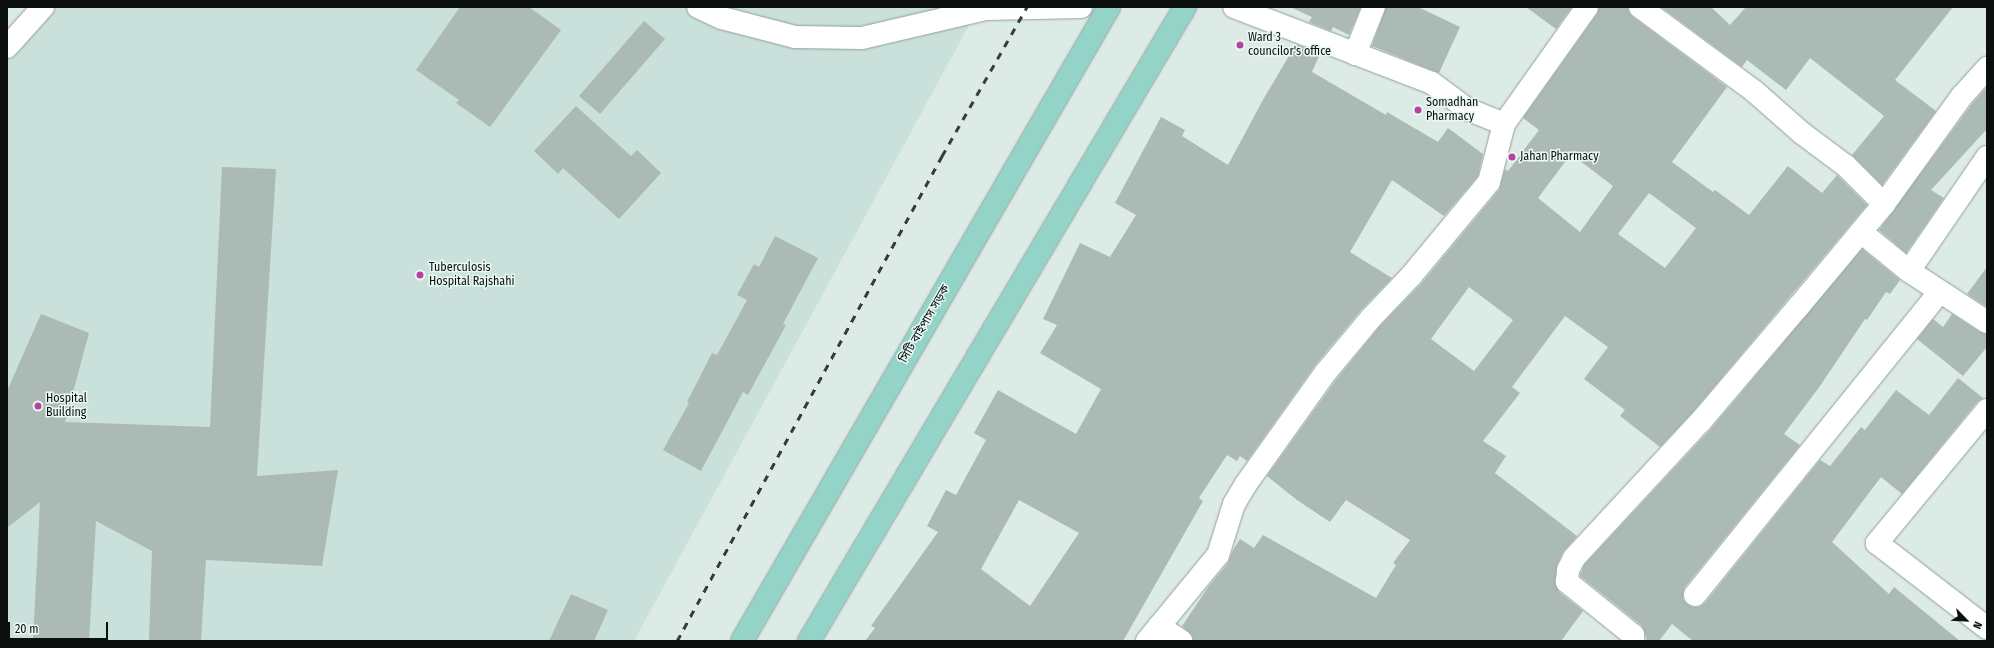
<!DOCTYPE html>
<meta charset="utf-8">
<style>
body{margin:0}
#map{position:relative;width:1994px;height:648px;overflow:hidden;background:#ddebe7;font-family:"Fira Sans Condensed","Noto Sans Bengali",sans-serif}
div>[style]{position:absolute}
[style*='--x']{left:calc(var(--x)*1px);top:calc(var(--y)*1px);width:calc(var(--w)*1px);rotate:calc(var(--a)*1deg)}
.built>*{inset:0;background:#c9e0db}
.building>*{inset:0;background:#acbab6}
.roads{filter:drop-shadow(0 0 1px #92a09c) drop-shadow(0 0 1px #92a09c)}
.minor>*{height:22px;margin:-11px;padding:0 11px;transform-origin:11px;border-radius:11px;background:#fff}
.primary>*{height:22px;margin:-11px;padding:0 11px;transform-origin:11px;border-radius:11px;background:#94d4c8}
.rail>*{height:3px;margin-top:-1.5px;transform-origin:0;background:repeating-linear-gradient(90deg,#353c3a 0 7px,transparent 0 14px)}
.dots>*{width:11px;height:11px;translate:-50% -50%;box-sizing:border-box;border:2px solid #eaf8f5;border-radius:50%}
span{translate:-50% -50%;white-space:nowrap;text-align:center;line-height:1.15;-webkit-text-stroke:3px #eaf8f5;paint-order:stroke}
.poi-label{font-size:12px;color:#0b100e}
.left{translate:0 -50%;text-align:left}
.street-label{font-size:12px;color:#0b100e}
.frame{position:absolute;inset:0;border:8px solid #0b100e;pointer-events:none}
.north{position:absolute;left:1946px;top:600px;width:40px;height:40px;-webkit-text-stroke:3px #eaf8f5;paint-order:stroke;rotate:114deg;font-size:11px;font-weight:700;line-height:16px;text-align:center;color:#0b100e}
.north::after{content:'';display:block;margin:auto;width:14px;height:18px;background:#0b100e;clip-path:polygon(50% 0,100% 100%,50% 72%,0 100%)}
.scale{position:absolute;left:8px;top:622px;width:100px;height:18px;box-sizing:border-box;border:2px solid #0b100e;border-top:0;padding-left:5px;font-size:12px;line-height:14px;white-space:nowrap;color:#0b100e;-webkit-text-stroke:3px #eaf8f5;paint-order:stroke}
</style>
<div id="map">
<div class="built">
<div style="clip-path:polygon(52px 7px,979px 7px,634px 641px,7px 641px,7px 58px)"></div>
</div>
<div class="building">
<div style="clip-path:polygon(460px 7px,529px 7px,561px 30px,490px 127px,456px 103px,459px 100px,416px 70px)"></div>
<div style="clip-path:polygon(1290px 7px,1361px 7px,1349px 35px,1333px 27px,1331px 31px,1309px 22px,1312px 17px)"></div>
<div style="clip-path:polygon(1386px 7px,1418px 7px,1460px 27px,1439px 73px,1372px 46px)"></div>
<div style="clip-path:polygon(1526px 7px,1572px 7px,1556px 29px)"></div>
<div style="clip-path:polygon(evenodd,1599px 7px,1628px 7px,1629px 12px,1633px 17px,1727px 87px,1672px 162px,1713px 192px,1715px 190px,1749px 215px,1788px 166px,1822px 193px,1837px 175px,1867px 205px,1692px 413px,1660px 447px,1620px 416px,1625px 410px,1584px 379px,1608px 347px,1565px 316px,1512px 387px,1520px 393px,1483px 441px,1506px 456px,1495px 473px,1577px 536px,1563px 552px,1557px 565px,1555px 581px,1559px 592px,1583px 611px,1561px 641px,1193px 641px,1192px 635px,1182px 626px,1209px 586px,1228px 563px,1233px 550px,1240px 539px,1254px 548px,1263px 535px,1376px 598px,1396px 565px,1393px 563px,1410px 540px,1346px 500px,1330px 522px,1297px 500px,1267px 476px,1336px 380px,1380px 326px,1421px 284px,1499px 190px,1505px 169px,1508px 171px,1539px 130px,1523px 118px,1597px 14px,1599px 7px,1571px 154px,1613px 186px,1580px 232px,1538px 198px,1571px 154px,1599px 7px,1649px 193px,1696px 228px,1665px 268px,1618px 234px,1649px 193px,1599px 7px,1469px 287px,1513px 320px,1474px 371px,1431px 339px,1469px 287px)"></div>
<div style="clip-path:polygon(1661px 7px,1711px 7px,1730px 25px,1746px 7px,1953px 7px,1895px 80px,1936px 111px,1882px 185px,1852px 155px,1884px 116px,1810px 58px,1786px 90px,1747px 60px,1742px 67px)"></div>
<div style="clip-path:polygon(644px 21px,665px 39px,600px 114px,579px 96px)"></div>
<div style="clip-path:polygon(evenodd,1296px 44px,1320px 54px,1312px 72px,1386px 115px,1387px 112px,1438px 142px,1448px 128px,1483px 154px,1478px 176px,1444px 216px,1392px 180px,1350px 252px,1392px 278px,1361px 310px,1316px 364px,1247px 461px,1240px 456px,1237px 461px,1227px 455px,1199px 498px,1203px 501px,1123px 641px,865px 641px,875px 628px,871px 626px,938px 532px,927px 526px,946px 490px,956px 495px,986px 440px,974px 433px,998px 390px,1076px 434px,1101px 389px,1040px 353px,1057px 325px,1043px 319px,1080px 243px,1110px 257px,1136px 215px,1115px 203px,1161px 117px,1185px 130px,1182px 136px,1228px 165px,1264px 98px,1296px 44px,1019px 500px,1079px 533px,1030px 606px,981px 569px,1019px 500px)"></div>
<div style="clip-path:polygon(1987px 87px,1987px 129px,1931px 190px,1944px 198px,1906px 253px,1879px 230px,1972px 104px)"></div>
<div style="clip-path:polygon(576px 106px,631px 156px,637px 150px,661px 173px,619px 219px,563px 168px,558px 174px,534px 151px)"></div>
<div style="clip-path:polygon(222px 167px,276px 169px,257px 476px,338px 470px,322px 566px,206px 560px,201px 641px,149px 641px,152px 551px,96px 521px,89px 641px,33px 641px,40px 502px,7px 528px,7px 391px,41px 314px,89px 333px,65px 422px,210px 427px)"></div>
<div style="clip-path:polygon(775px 236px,818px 258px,783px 324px,786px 325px,748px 395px,743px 392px,701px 471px,663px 450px,689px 403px,687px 402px,712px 353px,717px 355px,747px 300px,737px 295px,754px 264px,759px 267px)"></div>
<div style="clip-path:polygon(1862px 249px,1900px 280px,1890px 294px,1886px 292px,1867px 320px,1865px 319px,1820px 386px,1784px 434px,1800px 445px,1685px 587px,1683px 593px,1683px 599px,1687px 604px,1693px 607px,1699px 607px,1705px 603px,1820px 460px,1830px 466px,1861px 427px,1865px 430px,1896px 390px,1929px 415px,1958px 378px,1983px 398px,1977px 402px,1902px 494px,1881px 477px,1832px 542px,1889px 594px,1894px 587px,1960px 641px,1693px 641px,1672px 624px,1659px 641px,1647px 641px,1644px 630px,1641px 625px,1580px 576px,1584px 565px,1710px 430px)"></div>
<div style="clip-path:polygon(1987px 267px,1987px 307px,1967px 294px)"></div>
<div style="clip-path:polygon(1952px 314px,1980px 332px,1987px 334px,1987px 347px,1963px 376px,1917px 339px,1933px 319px,1943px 327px)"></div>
<div style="clip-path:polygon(571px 594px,608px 610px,594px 641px,549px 641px)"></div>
</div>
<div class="roads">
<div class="minor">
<div style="--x:698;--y:7;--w:26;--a:25"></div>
<div style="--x:722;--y:18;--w:75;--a:14.6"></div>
<div style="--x:795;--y:37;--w:67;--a:0.9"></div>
<div style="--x:862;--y:38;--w:127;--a:-13.2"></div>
<div style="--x:986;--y:9;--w:95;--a:-1.2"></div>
<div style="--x:1234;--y:7;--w:212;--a:21"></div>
<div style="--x:1432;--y:83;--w:44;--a:36.6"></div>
<div style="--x:1467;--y:109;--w:40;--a:22"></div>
<div style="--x:1504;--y:124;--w:143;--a:-54.6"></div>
<div style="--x:1640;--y:7;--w:142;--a:36.4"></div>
<div style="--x:1754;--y:91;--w:65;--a:41.3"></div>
<div style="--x:1803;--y:134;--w:54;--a:36.7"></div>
<div style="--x:1846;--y:166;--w:54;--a:45"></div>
<div style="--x:7;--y:47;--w:54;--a:-48"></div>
<div style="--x:1355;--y:54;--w:51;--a:-68"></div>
<div style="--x:1861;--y:232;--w:62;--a:39.1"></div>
<div style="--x:1909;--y:271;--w:93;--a:33.2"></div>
<div style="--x:1909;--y:271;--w:138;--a:-55.6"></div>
<div style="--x:1987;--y:410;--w:173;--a:129.6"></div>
<div style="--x:1877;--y:543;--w:139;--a:37.7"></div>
<div style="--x:1695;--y:595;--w:390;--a:-51.1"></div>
<div style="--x:1159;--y:626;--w:27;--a:34"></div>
<div style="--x:1147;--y:641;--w:112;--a:-50.5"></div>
<div style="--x:1218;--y:555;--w:53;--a:-72.6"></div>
<div style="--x:1234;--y:504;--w:23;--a:-59"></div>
<div style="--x:1246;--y:484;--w:138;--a:-54.5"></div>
<div style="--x:1326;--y:372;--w:70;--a:-50.2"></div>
<div style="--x:1371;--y:318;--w:58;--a:-46.4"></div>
<div style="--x:1411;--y:276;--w:122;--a:-50.3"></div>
<div style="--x:1489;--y:182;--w:60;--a:-75.5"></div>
<div style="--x:1633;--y:641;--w:6;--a:-90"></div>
<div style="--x:1633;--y:635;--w:85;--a:-141.2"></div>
<div style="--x:1567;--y:582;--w:12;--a:-85"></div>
<div style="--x:1568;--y:570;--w:13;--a:-63"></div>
<div style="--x:1574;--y:558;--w:187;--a:-47.2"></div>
<div style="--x:1701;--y:421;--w:151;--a:-49.6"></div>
<div style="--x:1799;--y:306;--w:133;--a:-50.2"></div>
<div style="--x:1884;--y:204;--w:133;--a:-54.2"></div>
<div style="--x:1962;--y:96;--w:38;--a:-48"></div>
</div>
<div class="primary">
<div style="--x:742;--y:641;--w:733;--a:-59.93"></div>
<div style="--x:809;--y:641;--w:737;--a:-59.33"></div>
</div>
</div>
<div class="rail">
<div style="--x:677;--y:641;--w:553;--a:-61.35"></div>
<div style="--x:942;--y:156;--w:172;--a:-60.3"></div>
</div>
<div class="dots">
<div style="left:1240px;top:45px;background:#b544a0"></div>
<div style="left:1418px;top:110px;background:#b544a0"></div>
<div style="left:1512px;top:157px;background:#b544a0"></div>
<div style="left:420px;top:275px;background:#b544a0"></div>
<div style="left:38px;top:406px;background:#b544a0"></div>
</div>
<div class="poi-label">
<span class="left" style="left:1248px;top:45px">Ward 3<br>councilor's office</span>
<span class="left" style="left:1426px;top:110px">Somadhan<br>Pharmacy</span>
<span class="left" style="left:1520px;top:157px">Jahan Pharmacy</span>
<span class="left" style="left:429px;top:275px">Tuberculosis<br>Hospital Rajshahi</span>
<span class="left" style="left:46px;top:406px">Hospital<br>Building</span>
</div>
<div class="street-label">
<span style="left:925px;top:324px;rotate:-60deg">সিটি বাইপাস সড়ক</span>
</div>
<div class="frame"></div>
<div class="north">N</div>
<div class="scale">20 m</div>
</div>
